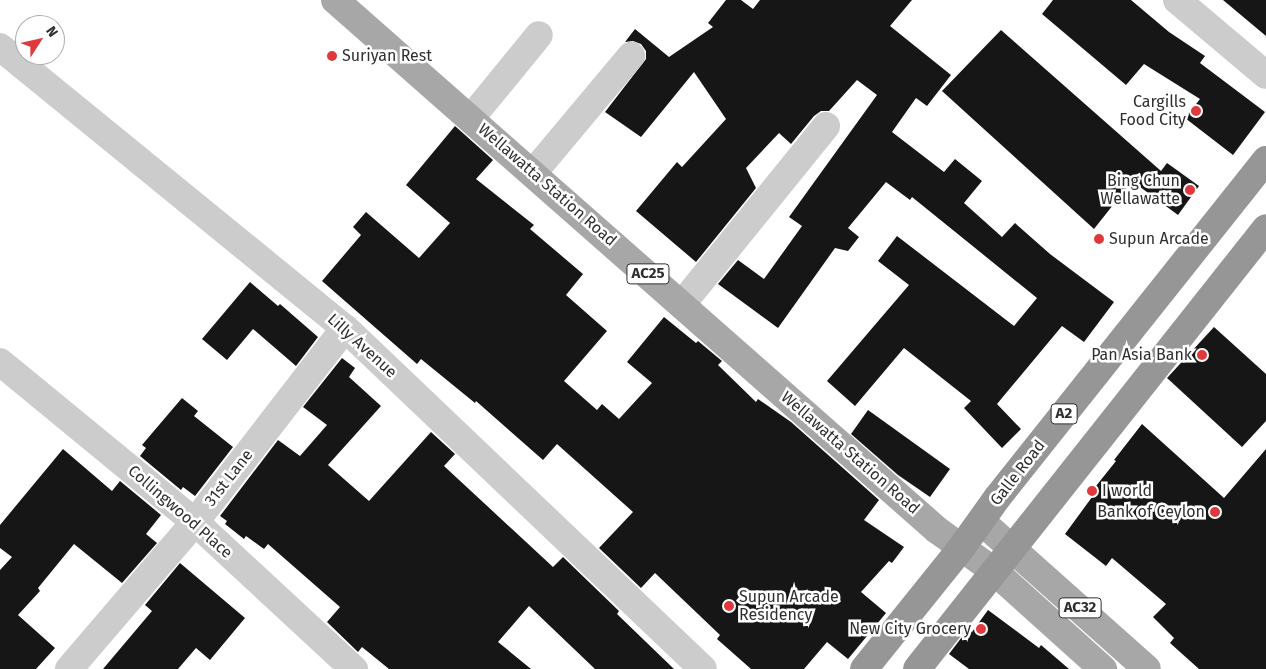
<!DOCTYPE html>
<style>
body{margin:0}
#map{position:relative;width:1266px;height:669px;overflow:hidden;background:#fff;font-family:"Fira Sans",sans-serif}
div>[style]{position:absolute}
[style*='--x']{left:calc(var(--x)*1px);top:calc(var(--y)*1px);width:calc(var(--w)*1px);rotate:calc(var(--a)*1deg)}
.building>*{inset:0;background:#161616}
.minor>*{height:28px;margin:-14px;padding:0 14px;transform-origin:14px;border-radius:14px;background:#ccc}
.major>*{height:28px;margin:-14px;padding:0 14px;transform-origin:14px;border-radius:14px;background:#a7a7a7}
.highway>*{height:28px;margin:-14px;padding:0 14px;transform-origin:14px;border-radius:14px;background:#969696}
.dots>*{width:14px;height:14px;translate:-50% -50%;box-sizing:border-box;border:2px solid #fff;border-radius:50%}
span{translate:-50% -50%;white-space:nowrap;text-align:center;line-height:1.15;-webkit-text-stroke:5px #fff;paint-order:stroke}
.shield-label span{padding:1px 4px;background:#fff;border:1px solid;border-radius:4px;-webkit-text-stroke-width:0}
.shield-label{font-size:15px;color:#2f2f2f;font-weight:700}
.poi-label{font-size:16px;color:#2f2f2f}
.left{translate:0 -50%;text-align:left}
.right{translate:-100% -50%;text-align:right}
.street-label{font-size:16px;color:#2f2f2f}
.north{position:absolute;left:15px;top:15px;width:50px;height:50px;box-sizing:border-box;background:#fff;border:1px solid #acacac;border-radius:50%;rotate:55deg;font-size:14px;font-weight:700;line-height:20px;text-align:center;color:#2f2f2f}
.north::after{content:'';display:block;margin:auto;width:18px;height:22px;background:#de393c;clip-path:polygon(50% 0,100% 100%,50% 72%,0 100%)}
</style>
<div id="map">
<div class="building">
<div style="clip-path:polygon(726px 0,741px 0,753px 9px,760px 0,912px 0,890px 26px,951px 75px,927px 106px,916px 98px,892px 132px,944px 172px,955px 159px,982px 181px,964px 203px,1002px 237px,1015px 223px,1050px 254px,1114px 302px,1084px 342px,1062px 326px,997px 404px,1021px 429px,1002px 448px,964px 408px,971px 401px,904px 348px,855px 406px,827px 381px,909px 285px,878px 261px,897px 236px,1014px 326px,1037px 298px,912px 197px,910px 200px,886px 182px,848px 228px,859px 237px,848px 251px,835px 248px,778px 328px,718px 284px,738px 260px,764px 279px,802px 226px,789px 217px,877px 95px,857px 80px,829px 111px,821px 111px,814px 116px,791px 144px,779px 133px,746px 168px,756px 188px,696px 262px,636px 211px,677px 162px,682px 167px,726px 119px,694px 72px,641px 137px,605px 112px,646px 59px,646px 51px,641px 44px,633px 41px,625px 42px,635px 29px,669px 57px,713px 27px,708px 23px)"></div>
<div style="clip-path:polygon(1053px 0,1131px 0,1169px 32px,1205px 56px,1200px 63px,1265px 112px,1233px 155px,1185px 118px,1200px 99px,1144px 64px,1126px 85px,1042px 14px)"></div>
<div style="clip-path:polygon(1223px 0,1266px 0,1266px 36px)"></div>
<div style="clip-path:polygon(1001px 30px,1161px 171px,1167px 163px,1199px 186px,1178px 215px,1132px 181px,1094px 229px,942px 91px)"></div>
<div style="clip-path:polygon(455px 126px,493px 160px,476px 179px,534px 225px,530px 229px,583px 274px,566px 295px,607px 331px,564px 381px,597px 410px,602px 404px,619px 419px,652px 383px,627px 362px,664px 317px,696px 343px,698px 341px,722px 361px,718px 365px,756px 402px,758px 399px,791px 422px,879px 500px,864px 520px,904px 547px,892px 563px,889px 561px,861px 592px,886px 613px,848px 659px,827px 642px,804px 669px,751px 669px,717px 639px,720px 635px,655px 573px,641px 588px,599px 548px,633px 512px,557px 444px,543px 460px,476px 401px,475px 403px,421px 359px,417px 364px,322px 281px,361px 235px,353px 227px,366px 212px,419px 258px,450px 223px,406px 185px)"></div>
<div style="clip-path:polygon(250px 282px,278px 306px,280px 304px,318px 337px,296px 366px,253px 329px,227px 360px,202px 339px)"></div>
<div style="clip-path:polygon(1214px 327px,1266px 374px,1266px 421px,1242px 447px,1167px 378px)"></div>
<div style="clip-path:polygon(342px 358px,355px 368px,349px 377px,381px 406px,328px 465px,369px 501px,431px 432px,455px 454px,444px 466px,553px 567px,563px 557px,619px 611px,617px 614px,674px 669px,595px 669px,529px 606px,498px 642px,531px 669px,389px 669px,362px 647px,358px 652px,327px 622px,340px 607px,268px 544px,264px 549px,246px 536px,244px 539px,225px 524px,227px 521px,220px 516px,278px 440px,300px 456px,327px 425px,303px 407px)"></div>
<div style="clip-path:polygon(182px 398px,198px 411px,194px 416px,233px 447px,195px 496px,183px 487px,181px 490px,140px 456px,146px 448px,142px 445px)"></div>
<div style="clip-path:polygon(868px 410px,950px 469px,930px 497px,898px 475px,851px 434px)"></div>
<div style="clip-path:polygon(1142px 424px,1224px 498px,1266px 449px,1266px 669px,1199px 669px,1170px 643px,1174px 638px,1153px 617px,1166px 604px,1112px 558px,1106px 566px,1065px 534px,1095px 493px,1092px 491px,1116px 461px,1114px 460px)"></div>
<div style="clip-path:polygon(63px 449px,112px 491px,120px 481px,161px 515px,146px 534px,157px 543px,122px 583px,74px 544px,38px 588px,40px 591px,18px 615px,55px 648px,36px 669px,0 669px,0 570px,12px 557px,0 548px,0 525px)"></div>
<div style="clip-path:polygon(180px 563px,245px 618px,210px 660px,196px 648px,178px 669px,103px 669px,152px 611px,145px 605px)"></div>
<div style="clip-path:polygon(988px 610px,1039px 648px,1041px 645px,1069px 669px,969px 669px,949px 654px,968px 629px,972px 632px)"></div>
</div>
<div class="minor">
<div style="--x:1177;--y:0;--w:116;--a:40.1"></div>
<div style="--x:0;--y:47;--w:445;--a:39.2"></div>
<div style="--x:345;--y:328;--w:494;--a:43.6"></div>
<div style="--x:471;--y:118;--w:107;--a:-50.7"></div>
<div style="--x:533;--y:173;--w:153;--a:-50.1"></div>
<div style="--x:682;--y:304;--w:229;--a:-51"></div>
<div style="--x:0;--y:362;--w:252;--a:39.4"></div>
<div style="--x:195;--y:522;--w:217;--a:42.8"></div>
<div style="--x:69;--y:669;--w:194;--a:-49.4"></div>
<div style="--x:195;--y:522;--w:245;--a:-52.3"></div>
</div>
<div class="major">
<div style="--x:335;--y:0;--w:802;--a:41.36"></div>
<div style="--x:937;--y:530;--w:70;--a:35.7"></div>
<div style="--x:994;--y:571;--w:147;--a:42"></div>
<div style="--x:981;--y:521;--w:222;--a:41.7"></div>
</div>
<div class="highway">
<div style="--x:864;--y:669;--w:156;--a:-51.2"></div>
<div style="--x:962;--y:547;--w:60;--a:-54.5"></div>
<div style="--x:997;--y:498;--w:432;--a:-51.5"></div>
<div style="--x:917;--y:669;--w:562;--a:-51.64"></div>
</div>
<div class="dots">
<div style="left:332px;top:56px;background:#de393c"></div>
<div style="left:1196px;top:111px;background:#de393c"></div>
<div style="left:1190px;top:190px;background:#de393c"></div>
<div style="left:1099px;top:239px;background:#de393c"></div>
<div style="left:1202px;top:355px;background:#de393c"></div>
<div style="left:1092px;top:491px;background:#de393c"></div>
<div style="left:1215px;top:512px;background:#de393c"></div>
<div style="left:729px;top:606px;background:#de393c"></div>
<div style="left:981px;top:629px;background:#de393c"></div>
</div>
<div class="shield-label">
<span style="left:648px;top:274px">AC25</span>
<span style="left:1064px;top:414px">A2</span>
<span style="left:1080px;top:608px">AC32</span>
</div>
<div class="poi-label">
<span class="left" style="left:342px;top:56px">Suriyan Rest</span>
<span class="right" style="left:1186px;top:111px">Cargills<br>Food City</span>
<span class="right" style="left:1180px;top:190px">Bing Chun<br>Wellawatte</span>
<span class="left" style="left:1109px;top:239px">Supun Arcade</span>
<span class="right" style="left:1192px;top:355px">Pan Asia Bank</span>
<span class="left" style="left:1102px;top:491px">I world</span>
<span class="right" style="left:1205px;top:512px">Bank of Ceylon</span>
<span class="left" style="left:739px;top:606px">Supun Arcade<br>Residency</span>
<span class="right" style="left:971px;top:629px">New City Grocery</span>
</div>
<div class="street-label">
<span style="left:547px;top:185px;rotate:41deg">Wellawatta Station Road</span>
<span style="left:362px;top:346px;rotate:42deg">Lilly Avenue</span>
<span style="left:850px;top:453px;rotate:41deg">Wellawatta Station Road</span>
<span style="left:1018px;top:473px;rotate:-52deg">Galle Road</span>
<span style="left:229px;top:478px;rotate:-52deg">31st Lane</span>
<span style="left:180px;top:512px;rotate:41deg">Collingwood Place</span>
</div>
<div class="north">N</div>
</div>
